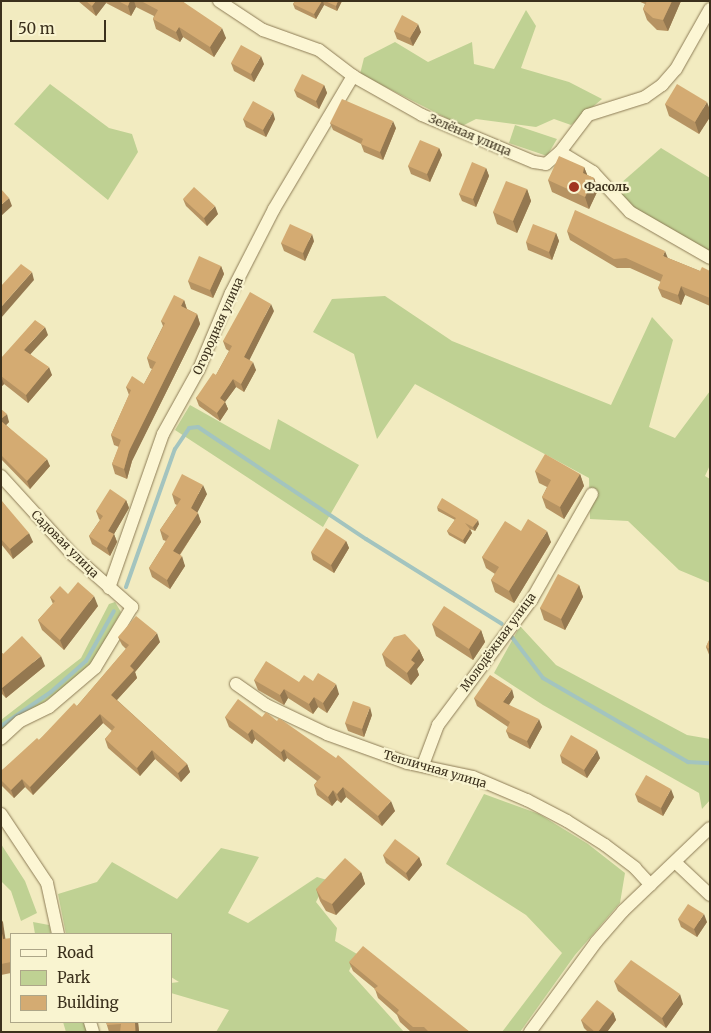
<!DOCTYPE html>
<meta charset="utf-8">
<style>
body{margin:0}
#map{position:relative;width:711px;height:1033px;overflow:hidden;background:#f2ebc0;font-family:Merriweather,serif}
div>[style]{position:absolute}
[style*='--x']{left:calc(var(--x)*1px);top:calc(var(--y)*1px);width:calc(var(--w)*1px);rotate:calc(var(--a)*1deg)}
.green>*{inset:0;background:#bfd193}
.stream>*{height:4px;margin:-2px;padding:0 2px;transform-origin:2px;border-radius:2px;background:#a3c4bf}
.roads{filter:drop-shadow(0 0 1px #8d7c56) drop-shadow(0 0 1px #8d7c56)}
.minor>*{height:12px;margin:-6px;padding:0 6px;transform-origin:6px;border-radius:6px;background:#fcf6d4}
.wall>*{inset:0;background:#b69362}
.shaded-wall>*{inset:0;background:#947850}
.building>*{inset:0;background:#d4ab72}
.dots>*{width:14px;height:14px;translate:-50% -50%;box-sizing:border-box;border:2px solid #f9f4d0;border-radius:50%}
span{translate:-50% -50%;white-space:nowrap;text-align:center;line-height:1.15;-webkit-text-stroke:4.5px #f9f4d0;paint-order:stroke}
.street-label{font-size:12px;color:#3b301c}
.poi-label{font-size:12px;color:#3b301c;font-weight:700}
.left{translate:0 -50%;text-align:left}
.frame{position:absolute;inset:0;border:2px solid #3b301c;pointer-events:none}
.legend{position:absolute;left:10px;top:933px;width:162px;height:90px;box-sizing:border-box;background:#f9f4d0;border:1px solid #ada688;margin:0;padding:6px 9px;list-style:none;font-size:15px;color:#3b301c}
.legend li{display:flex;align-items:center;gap:10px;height:25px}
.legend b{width:25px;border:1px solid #ada688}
.scale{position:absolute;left:10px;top:20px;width:96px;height:22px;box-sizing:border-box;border:2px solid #3b301c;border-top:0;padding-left:6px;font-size:15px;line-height:18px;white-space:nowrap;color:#3b301c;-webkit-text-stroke:4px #f9f4d0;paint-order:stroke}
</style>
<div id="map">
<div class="green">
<div style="clip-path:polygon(526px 10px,536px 26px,521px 68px,569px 82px,602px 99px,571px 125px,554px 119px,536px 127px,476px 119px,462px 126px,360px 74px,364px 58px,395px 42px,428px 62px,472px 42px,474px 64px,494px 69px)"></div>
<div style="clip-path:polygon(50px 84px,109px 128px,132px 134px,138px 152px,108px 200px,14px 124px)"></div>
<div style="clip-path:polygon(515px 125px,557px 139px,547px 156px,509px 143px)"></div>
<div style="clip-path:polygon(661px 148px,710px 178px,710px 252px,638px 211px,613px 190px)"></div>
<div style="clip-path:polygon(385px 296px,452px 341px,611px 405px,652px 317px,673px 340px,649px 427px,675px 438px,710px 391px,710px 465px,705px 476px,710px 479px,710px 583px,679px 570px,628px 521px,590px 519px,589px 478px,415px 384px,377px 439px,354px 354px,313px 332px,332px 299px)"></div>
<div style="clip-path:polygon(190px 405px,270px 450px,278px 419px,359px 465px,323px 527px,175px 430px)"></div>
<div style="clip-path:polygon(115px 602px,121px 612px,93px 661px,67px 686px,1px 732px,1px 720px,81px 658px,109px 604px)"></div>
<div style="clip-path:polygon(520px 626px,556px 665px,687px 735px,710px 739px,710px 800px,702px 809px,699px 793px,543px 705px,494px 673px)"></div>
<div style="clip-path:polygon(484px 794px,539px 814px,588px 844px,625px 873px,620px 903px,575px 955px,520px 1032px,502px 1032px,562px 953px,526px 915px,446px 864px)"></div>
<div style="clip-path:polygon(1px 844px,25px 881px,37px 913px,21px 921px,11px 891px,1px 881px)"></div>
<div style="clip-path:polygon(221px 848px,259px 857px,228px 913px,248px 923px,317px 877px,327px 880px,316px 902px,337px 928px,335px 941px,357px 954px,349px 971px,404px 1032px,216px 1032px,229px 1010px,171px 993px,171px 983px,179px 982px,171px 977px,171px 934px,66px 934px,58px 894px,97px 882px,112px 862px,177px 899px)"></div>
<div style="clip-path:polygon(33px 922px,49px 925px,51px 934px,35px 934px)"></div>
<div style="clip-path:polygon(63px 1022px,84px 1022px,88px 1032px,66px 1032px)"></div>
</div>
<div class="stream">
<div style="--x:126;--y:587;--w:146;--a:-70.5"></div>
<div style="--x:175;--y:449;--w:25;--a:-56"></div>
<div style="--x:189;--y:428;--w:9;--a:-6"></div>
<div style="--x:198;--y:427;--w:202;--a:33.7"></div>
<div style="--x:366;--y:539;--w:160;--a:32"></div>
<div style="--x:511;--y:636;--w:53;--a:52.7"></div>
<div style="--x:543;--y:678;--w:168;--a:30.1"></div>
<div style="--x:688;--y:762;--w:22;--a:3"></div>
<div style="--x:1;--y:726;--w:60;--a:-34.2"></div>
<div style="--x:51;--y:692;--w:47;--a:-41.5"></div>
<div style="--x:86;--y:661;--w:57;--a:-60.8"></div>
</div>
<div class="roads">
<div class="minor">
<div style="--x:219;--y:1;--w:53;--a:33.4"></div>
<div style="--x:263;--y:30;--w:59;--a:19.7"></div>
<div style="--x:319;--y:50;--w:43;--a:37.4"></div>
<div style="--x:353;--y:76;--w:79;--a:29.5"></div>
<div style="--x:422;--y:115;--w:121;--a:22.8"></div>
<div style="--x:534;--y:162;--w:12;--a:9"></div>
<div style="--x:546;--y:164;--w:18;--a:-41"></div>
<div style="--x:560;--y:152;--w:46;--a:-52.9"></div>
<div style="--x:588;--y:115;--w:60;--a:-17.5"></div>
<div style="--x:645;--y:97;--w:21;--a:-35"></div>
<div style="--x:662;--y:85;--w:21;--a:-49"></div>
<div style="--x:676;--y:69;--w:69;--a:-60.5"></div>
<div style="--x:560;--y:152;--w:39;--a:31"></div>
<div style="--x:593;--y:172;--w:54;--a:47.2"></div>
<div style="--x:630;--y:212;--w:92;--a:29.9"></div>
<div style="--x:1;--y:476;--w:107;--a:47.7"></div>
<div style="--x:73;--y:555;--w:79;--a:41.4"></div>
<div style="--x:132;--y:607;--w:71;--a:121.2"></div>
<div style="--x:95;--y:668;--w:60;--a:139.7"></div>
<div style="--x:49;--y:707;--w:32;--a:154"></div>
<div style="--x:20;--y:721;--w:26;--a:137"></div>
<div style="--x:109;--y:588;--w:163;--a:-70.7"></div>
<div style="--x:163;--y:434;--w:74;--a:-61"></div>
<div style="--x:199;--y:369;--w:82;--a:-67.2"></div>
<div style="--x:231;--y:293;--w:94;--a:-62.9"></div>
<div style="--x:274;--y:209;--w:155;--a:-59.3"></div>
<div style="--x:236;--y:684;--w:37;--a:35"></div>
<div style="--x:266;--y:705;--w:68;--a:25.4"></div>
<div style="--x:327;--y:734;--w:85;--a:19.9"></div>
<div style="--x:407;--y:763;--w:67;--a:12"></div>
<div style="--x:473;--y:777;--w:59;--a:23.1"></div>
<div style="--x:527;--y:800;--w:45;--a:27.7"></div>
<div style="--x:567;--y:821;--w:45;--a:32.3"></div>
<div style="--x:605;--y:845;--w:38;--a:37"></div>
<div style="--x:635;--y:868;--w:23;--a:47"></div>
<div style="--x:423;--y:765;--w:43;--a:-69.4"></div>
<div style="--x:438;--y:725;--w:157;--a:-53.3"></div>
<div style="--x:532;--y:599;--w:121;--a:-60.3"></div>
<div style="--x:1;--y:814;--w:83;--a:56.3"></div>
<div style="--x:47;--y:883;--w:52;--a:77.8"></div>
<div style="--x:675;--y:862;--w:48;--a:43.3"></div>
<div style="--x:90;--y:1022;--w:10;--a:73"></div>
<div style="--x:530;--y:1032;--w:112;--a:-53.7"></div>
<div style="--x:596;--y:942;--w:41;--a:-48.9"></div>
<div style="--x:623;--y:911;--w:120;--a:-43.7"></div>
</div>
</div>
<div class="wall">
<div style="clip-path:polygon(78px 1px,182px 1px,226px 38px,214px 57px,183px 37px,180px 42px,156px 29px,153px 19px,154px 16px,136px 7px,131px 16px,106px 3px,96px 16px)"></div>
<div style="clip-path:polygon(295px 1px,342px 1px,337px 11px,324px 5px,316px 19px,295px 9px,293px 4px)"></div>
<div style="clip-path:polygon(638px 1px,681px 1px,668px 31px,657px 30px,647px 20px,643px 9px,645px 4px)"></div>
<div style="clip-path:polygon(394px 31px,421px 32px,413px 46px,397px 39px)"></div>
<div style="clip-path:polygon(231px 63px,264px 64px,254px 82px,234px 71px)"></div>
<div style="clip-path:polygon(324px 85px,327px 93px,319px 109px,297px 97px,294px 90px)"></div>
<div style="clip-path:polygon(665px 104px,710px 110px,710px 117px,699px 134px,669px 116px)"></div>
<div style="clip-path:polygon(243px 119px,275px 119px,266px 137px,246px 127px)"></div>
<div style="clip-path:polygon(330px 123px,396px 128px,383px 160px,364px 152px,361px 144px,333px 130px)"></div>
<div style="clip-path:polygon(439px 148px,442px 155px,430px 182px,411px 174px,408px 166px)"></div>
<div style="clip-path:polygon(584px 167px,587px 175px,594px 178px,598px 190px,589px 209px,552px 192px,548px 180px)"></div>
<div style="clip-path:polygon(486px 168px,489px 176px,476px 207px,462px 201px,459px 194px)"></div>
<div style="clip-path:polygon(527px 189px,531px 201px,517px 233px,497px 224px,493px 212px)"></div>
<div style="clip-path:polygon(183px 199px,218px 214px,207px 226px,186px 206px)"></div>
<div style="clip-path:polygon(567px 231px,668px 258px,700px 271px,710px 271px,710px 306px,685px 295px,681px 305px,662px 297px,658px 288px,661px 282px,630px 268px,617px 268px,570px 240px)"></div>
<div style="clip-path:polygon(556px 233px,559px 241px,552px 260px,528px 250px,526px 242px)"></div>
<div style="clip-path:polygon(314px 241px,305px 261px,284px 251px,281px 243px)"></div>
<div style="clip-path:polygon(221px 266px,224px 274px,213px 298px,191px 289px,188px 281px)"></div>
<div style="clip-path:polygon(184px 300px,187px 309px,197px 314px,200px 324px,132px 461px,127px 479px,115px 474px,112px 464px,119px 447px,114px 445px,111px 435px,129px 395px,126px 387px,144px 384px,152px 369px,150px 368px,147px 358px,163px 326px,161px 321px)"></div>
<div style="clip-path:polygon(274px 311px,249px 360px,256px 370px,244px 392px,236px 387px,225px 402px,228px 409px,220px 421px,199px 406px,196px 398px,216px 375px,229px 351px,226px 349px,223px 341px)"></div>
<div style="clip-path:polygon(48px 335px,30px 354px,52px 375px,28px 403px,4px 384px,1px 387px,1px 358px)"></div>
<div style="clip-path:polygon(1px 409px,9px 422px,6px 425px,50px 466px,30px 489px,1px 459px)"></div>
<div style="clip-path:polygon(535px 471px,580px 474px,584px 486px,564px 519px,546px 508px,542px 497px,547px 487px,539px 483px)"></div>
<div style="clip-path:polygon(172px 494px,207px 494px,197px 512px,201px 522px,180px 555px,185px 566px,170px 589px,152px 577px,149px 568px,166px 541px,163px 540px,160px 530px,177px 505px,175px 504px)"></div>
<div style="clip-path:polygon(1px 500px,33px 542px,13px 559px,1px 544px)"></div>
<div style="clip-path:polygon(126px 500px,129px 508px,114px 534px,117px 542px,110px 556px,92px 544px,89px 536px,100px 520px,99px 519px,96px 511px)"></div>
<div style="clip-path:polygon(437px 507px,479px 524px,475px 531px,470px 529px,472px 533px,465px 544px,449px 535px,447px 531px,455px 520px,438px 511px)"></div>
<div style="clip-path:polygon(521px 531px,551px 542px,514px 603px,495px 592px,491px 580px,495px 574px,486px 568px,482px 557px)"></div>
<div style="clip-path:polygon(346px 541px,349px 548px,334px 573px,313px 560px,311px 552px)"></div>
<div style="clip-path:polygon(579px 585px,583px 597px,565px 630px,544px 620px,540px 608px)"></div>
<div style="clip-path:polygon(68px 594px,98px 606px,64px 650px,42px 630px,38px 620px,53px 604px,50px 597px)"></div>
<div style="clip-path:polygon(432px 624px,481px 630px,485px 642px,473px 660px,436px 636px)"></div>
<div style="clip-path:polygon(118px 637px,160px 642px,135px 672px,137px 678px,117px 700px,187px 764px,190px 772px,181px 782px,155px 759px,140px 776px,108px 748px,105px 739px,112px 731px,103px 723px,33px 795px,25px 787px,14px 798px,1px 785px,1px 771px,39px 740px,77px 706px,126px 649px,122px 645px)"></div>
<div style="clip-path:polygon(710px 638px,710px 657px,706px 647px)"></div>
<div style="clip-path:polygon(419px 649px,424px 660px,417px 669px,419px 675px,411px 685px,386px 666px,382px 654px)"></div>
<div style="clip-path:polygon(1px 652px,3px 654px,45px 666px,6px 698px,1px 693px)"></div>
<div style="clip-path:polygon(254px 680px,299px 682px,313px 681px,339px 694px,327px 713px,318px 707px,313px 714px,288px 698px,284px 705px,258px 690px)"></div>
<div style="clip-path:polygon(514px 697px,509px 705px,542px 727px,530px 749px,509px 738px,506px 731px,508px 727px,477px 706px,474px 698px)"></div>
<div style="clip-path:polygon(372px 715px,364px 737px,348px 731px,345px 723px)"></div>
<div style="clip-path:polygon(225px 717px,262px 717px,395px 811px,382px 826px,346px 797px,341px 803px,337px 800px,332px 806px,317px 795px,314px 785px,317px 781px,287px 758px,284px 762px,255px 739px,252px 744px,229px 727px)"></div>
<div style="clip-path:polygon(560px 755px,600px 758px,587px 778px,562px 763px)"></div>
<div style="clip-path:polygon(635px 794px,674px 797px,663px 816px,638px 802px)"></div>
<div style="clip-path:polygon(383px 855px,419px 857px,422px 865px,409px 881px,386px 863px)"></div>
<div style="clip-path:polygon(361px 872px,365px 884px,336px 915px,326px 911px,320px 901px,316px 889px)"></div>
<div style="clip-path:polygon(1px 919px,5px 939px,11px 939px,11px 973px,1px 975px)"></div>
<div style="clip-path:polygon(678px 919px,707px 922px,697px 937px,681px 927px)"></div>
<div style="clip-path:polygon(349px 962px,470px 1032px,411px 1032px,400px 1022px,397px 1015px,378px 998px,375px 989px,353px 971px)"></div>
<div style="clip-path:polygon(614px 981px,683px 1004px,666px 1028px,618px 991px)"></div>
<div style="clip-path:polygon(613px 1012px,616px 1020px,607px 1032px,588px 1032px,584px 1028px,581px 1020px)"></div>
<div style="clip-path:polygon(106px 1022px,138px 1022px,139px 1031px,146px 1031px,147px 1032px,109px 1032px)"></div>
</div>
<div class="shaded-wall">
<div style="clip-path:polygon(96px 1px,105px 1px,106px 3px,96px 16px,92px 6px)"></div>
<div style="clip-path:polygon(130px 1px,134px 1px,136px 7px,131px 16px,128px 6px)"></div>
<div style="clip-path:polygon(322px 1px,323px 1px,324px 5px,316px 19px,314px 14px)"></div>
<div style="clip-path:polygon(338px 1px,342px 1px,337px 11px,336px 6px)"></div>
<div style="clip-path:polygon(672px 1px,681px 1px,668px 31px,663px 20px)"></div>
<div style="clip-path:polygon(418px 24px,421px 32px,413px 46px,410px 38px)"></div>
<div style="clip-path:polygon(179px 27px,183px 37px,180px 42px,176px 32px)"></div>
<div style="clip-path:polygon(222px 28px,226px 38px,214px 57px,210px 47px)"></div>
<div style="clip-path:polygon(261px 56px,264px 64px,254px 82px,251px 74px)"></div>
<div style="clip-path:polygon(324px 85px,327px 93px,319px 109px,316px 101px)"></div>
<div style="clip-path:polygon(707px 102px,710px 110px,710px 117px,699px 134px,695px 122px)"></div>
<div style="clip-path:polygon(273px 112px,275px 119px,266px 137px,263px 130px)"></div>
<div style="clip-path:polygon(393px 121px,396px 128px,383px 160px,380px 152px)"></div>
<div style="clip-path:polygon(439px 148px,442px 155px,430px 182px,427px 174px)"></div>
<div style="clip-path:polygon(584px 167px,589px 179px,583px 173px)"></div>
<div style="clip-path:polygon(486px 168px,489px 176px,476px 207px,473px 199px)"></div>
<div style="clip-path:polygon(594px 178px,598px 190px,589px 209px,585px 197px)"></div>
<div style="clip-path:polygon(527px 189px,531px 201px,517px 233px,513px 221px)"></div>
<div style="clip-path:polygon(9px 198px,12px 206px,1px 216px,1px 205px)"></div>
<div style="clip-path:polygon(215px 206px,218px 214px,207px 226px,204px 218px)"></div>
<div style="clip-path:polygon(556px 233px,559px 241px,552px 260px,549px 252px)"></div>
<div style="clip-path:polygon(312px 234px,314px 241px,305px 261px,303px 253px)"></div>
<div style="clip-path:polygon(665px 251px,669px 261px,663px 256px)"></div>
<div style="clip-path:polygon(221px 266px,224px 274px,213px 298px,210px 290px)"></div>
<div style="clip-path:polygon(32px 272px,34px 280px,1px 318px,1px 307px)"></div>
<div style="clip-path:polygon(681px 286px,685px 295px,681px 305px,678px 295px)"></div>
<div style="clip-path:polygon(184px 300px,187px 310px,181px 306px)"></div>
<div style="clip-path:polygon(271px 304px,274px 311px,247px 365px,244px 357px)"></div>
<div style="clip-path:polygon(197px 314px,200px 324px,132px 461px,127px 479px,124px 469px,129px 451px)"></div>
<div style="clip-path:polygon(45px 327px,48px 335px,27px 358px,24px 350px)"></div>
<div style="clip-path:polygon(253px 362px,256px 370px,244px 392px,241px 384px)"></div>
<div style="clip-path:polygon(49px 367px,52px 375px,28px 403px,26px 395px)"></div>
<div style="clip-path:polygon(1px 376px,4px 384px,1px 387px)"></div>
<div style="clip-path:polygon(233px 379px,236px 387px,225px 402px,228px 409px,220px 421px,217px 413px,220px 398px)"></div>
<div style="clip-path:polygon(7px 414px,9px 422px,3px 428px,1px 422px,1px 419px)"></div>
<div style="clip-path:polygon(47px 459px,50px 466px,30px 489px,27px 481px)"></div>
<div style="clip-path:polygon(580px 474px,584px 486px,564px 519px,560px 507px)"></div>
<div style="clip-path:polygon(203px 485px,207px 494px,195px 517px,198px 513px,201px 522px,176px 560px,173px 551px,191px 508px)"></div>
<div style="clip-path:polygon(126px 500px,129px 508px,114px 534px,117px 542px,110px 556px,107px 548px,108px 531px)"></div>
<div style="clip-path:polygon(478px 520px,479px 524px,475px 531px,473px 527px)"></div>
<div style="clip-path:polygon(470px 529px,472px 533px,465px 544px,463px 540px)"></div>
<div style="clip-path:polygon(547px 531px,551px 542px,514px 603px,509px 591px)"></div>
<div style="clip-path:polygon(29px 533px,33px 542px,13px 559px,10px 549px)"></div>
<div style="clip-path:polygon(346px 541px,349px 548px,334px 573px,331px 565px)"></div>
<div style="clip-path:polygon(182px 556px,185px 566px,170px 589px,167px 580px)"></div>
<div style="clip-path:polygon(579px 585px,583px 597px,565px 630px,561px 619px)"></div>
<div style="clip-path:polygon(94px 596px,98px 606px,64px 650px,60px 640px)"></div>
<div style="clip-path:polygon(481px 630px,485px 642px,473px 660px,469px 649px)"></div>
<div style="clip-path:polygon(157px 633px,160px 642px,135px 672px,137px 678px,114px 703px,111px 695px,130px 666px)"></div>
<div style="clip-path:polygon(419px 649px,424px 660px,417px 669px,419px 675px,411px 685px,407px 673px,411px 660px)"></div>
<div style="clip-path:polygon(41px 656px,45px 666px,6px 698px,2px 688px)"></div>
<div style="clip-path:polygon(336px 684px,339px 694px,327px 713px,323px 703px)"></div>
<div style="clip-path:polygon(284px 689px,288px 698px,284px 705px,280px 695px)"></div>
<div style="clip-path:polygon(512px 689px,514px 697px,506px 709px,503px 702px)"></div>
<div style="clip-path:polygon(314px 697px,318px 707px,313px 714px,309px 704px)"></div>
<div style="clip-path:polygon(370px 707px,372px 715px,364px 737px,362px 729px)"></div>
<div style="clip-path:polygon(100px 714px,103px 723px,33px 795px,30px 787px)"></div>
<div style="clip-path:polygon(539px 719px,542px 727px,530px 749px,527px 741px)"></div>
<div style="clip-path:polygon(252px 729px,255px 739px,252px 744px,248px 734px)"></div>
<div style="clip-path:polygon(284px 749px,287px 758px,284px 762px,281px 752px)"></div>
<div style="clip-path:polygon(152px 750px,155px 759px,140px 776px,137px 768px)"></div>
<div style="clip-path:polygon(597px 750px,600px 758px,587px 778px,584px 770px)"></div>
<div style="clip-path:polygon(187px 764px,190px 772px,181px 782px,178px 773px)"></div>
<div style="clip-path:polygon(22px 779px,25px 787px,14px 798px,11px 790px)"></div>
<div style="clip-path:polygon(343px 787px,346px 797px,341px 803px,337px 794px)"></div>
<div style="clip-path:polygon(671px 789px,674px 797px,663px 816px,661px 808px)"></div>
<div style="clip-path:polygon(333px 790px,337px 800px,332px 806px,328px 797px)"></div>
<div style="clip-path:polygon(391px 801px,395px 811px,382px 826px,378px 816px)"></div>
<div style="clip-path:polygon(419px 857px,422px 865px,409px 881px,406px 873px)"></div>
<div style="clip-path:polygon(361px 872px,365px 884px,336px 915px,332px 904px)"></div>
<div style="clip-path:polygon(704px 914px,707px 922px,697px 937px,694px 929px)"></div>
<div style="clip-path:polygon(1px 919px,3px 922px,7px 950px,3px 939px,1px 928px)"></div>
<div style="clip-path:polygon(680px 994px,683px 1004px,666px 1028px,662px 1018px)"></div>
<div style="clip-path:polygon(613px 1012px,616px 1020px,607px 1032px,598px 1032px)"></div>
<div style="clip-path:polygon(135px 1022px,138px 1022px,139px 1032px,136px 1032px)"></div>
</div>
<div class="building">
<div style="clip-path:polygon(86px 1px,96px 1px,92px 6px)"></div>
<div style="clip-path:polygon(118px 1px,130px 1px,128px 6px)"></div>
<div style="clip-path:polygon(141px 1px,182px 1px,222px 28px,210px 47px,179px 27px,176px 32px,153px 19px,158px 10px)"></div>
<div style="clip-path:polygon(295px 1px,322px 1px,314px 14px,293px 4px)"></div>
<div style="clip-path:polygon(325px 1px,338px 1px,336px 6px)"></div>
<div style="clip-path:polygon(647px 1px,672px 1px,663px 20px,653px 18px,643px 9px)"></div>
<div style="clip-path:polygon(402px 15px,418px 24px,410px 38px,394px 31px)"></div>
<div style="clip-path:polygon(241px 45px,261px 56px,251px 74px,231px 63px)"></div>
<div style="clip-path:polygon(302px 74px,324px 85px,316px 101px,294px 90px)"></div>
<div style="clip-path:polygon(677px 84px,707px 102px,695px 122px,665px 104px)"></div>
<div style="clip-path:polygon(342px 99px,393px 121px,380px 152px,361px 144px,363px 139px,330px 123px)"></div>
<div style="clip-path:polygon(253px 101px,273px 112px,263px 130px,243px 119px)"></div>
<div style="clip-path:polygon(420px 140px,439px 148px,427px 174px,408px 166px)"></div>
<div style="clip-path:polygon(559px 156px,584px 167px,583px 173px,594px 178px,585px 197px,548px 180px)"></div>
<div style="clip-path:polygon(472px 162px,486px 168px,473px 199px,459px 194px)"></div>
<div style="clip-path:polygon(506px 181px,527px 189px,513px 221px,493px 212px)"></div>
<div style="clip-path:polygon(194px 187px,215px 206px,204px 218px,183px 199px)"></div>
<div style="clip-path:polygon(1px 189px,9px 198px,1px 205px)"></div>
<div style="clip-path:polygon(575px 210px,665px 251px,663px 256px,700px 271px,702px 267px,710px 271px,710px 298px,681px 286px,678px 295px,658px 288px,663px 275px,626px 258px,614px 259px,567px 231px)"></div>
<div style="clip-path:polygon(290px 224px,312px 234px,303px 253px,281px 243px)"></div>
<div style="clip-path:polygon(533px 224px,556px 233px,549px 252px,526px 242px)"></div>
<div style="clip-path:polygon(199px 256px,221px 266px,210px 290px,188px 281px)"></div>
<div style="clip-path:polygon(21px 264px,32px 272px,1px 307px,1px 286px)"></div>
<div style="clip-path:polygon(250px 292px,271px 304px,244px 357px,253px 362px,241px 384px,233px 379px,220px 398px,225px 402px,217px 413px,196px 398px,213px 373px,216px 375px,232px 346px,223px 341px)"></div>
<div style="clip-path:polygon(174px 295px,184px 300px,181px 306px,197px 314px,129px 451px,124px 469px,112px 464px,121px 440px,111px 435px,131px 390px,126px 387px,132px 376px,144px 384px,156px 362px,147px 358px,165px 323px,161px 321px)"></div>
<div style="clip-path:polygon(35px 320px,45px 327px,24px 350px,49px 367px,26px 395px,1px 376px,1px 358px)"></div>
<div style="clip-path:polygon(1px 409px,7px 414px,1px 419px)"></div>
<div style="clip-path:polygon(1px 421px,47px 459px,27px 481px,1px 455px)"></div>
<div style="clip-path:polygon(545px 454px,580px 474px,560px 507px,542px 497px,551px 480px,535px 471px)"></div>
<div style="clip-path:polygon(182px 474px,203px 485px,191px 508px,198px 513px,173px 551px,182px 556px,167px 580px,149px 568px,169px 536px,160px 530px,181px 499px,172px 494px)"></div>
<div style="clip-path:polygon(110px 489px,126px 500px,108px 531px,114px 534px,107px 548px,89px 536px,103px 516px,96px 511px)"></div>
<div style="clip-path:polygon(442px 498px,478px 520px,473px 527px,465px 523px,470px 529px,463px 540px,447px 531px,456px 518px,437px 507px)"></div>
<div style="clip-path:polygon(1px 500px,29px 533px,10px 549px,1px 539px)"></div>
<div style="clip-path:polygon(528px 519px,547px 531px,509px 591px,491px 580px,499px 567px,482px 557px,505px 521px,521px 531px)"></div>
<div style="clip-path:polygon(326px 528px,346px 541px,331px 565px,311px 552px)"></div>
<div style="clip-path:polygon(558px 574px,579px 585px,561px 619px,540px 608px)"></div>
<div style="clip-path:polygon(78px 582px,94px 596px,60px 640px,38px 620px,55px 601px,50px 597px,60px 586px,68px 594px)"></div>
<div style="clip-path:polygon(444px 606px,481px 630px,469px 649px,432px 624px)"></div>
<div style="clip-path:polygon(136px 616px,157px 633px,130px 666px,134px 670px,111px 695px,187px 764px,178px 773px,152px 750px,137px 768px,105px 739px,115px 727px,100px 714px,30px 787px,22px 779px,11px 790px,1px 780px,1px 771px,37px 738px,39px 740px,74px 703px,77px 706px,129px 645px,118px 637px)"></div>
<div style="clip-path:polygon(405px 634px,419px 649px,411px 660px,415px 663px,407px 673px,382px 654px,394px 637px)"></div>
<div style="clip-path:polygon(22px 636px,41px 656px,2px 688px,1px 687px,1px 652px,3px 654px)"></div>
<div style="clip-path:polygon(710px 638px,710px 649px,706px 647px)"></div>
<div style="clip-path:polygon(266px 661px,299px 682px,304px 675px,313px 681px,318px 673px,336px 684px,323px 703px,314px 697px,309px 704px,284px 689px,280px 695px,254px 680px)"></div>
<div style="clip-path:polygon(490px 675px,512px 689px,503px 702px,539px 719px,527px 741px,506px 731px,510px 722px,474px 698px)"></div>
<div style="clip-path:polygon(238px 699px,262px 717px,266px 712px,277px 721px,279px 718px,336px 758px,338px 755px,391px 801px,378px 816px,343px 787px,337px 794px,333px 790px,328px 797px,314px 785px,321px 777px,284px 749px,281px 752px,252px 729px,248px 734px,225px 717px)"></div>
<div style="clip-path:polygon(353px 701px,370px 707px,362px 729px,345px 723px)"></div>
<div style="clip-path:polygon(571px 735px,597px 750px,584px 770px,560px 755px)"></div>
<div style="clip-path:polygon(646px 775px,671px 789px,661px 808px,635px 794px)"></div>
<div style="clip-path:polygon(395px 839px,419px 857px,406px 873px,383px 855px)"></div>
<div style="clip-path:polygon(345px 858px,361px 872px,332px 904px,322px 899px,316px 889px)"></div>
<div style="clip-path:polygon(688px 904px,704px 914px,694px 929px,678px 919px)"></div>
<div style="clip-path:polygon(1px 928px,3px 939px,11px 938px,11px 962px,1px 964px)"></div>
<div style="clip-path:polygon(363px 946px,470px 1032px,429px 1032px,424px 1027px,413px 1027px,397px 1013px,399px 1010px,374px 989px,378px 986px,349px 962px)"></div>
<div style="clip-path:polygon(631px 960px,680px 994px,662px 1018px,614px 981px)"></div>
<div style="clip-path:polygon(597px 1000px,613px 1012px,598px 1032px,595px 1032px,581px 1020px)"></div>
<div style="clip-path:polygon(106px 1022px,135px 1022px,135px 1031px,146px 1031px,146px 1032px,120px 1032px,121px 1024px,107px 1025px)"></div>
</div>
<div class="dots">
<div style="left:574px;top:187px;background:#a13520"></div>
</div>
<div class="street-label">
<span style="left:470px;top:135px;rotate:23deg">Зелёная улица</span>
<span style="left:218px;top:326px;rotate:-66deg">Огородная улица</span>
<span style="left:65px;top:544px;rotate:45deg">Садовая улица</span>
<span style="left:498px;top:642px;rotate:-54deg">Молодёжная улица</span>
<span style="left:435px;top:769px;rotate:16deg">Тепличная улица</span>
</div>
<div class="poi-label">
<span class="left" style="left:584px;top:187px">Фасоль</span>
</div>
<div class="frame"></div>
<ul class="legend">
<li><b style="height:6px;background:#fcf6d4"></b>Road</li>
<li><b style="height:14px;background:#bfd193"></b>Park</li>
<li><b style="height:14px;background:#d4ab72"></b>Building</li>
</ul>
<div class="scale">50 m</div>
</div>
